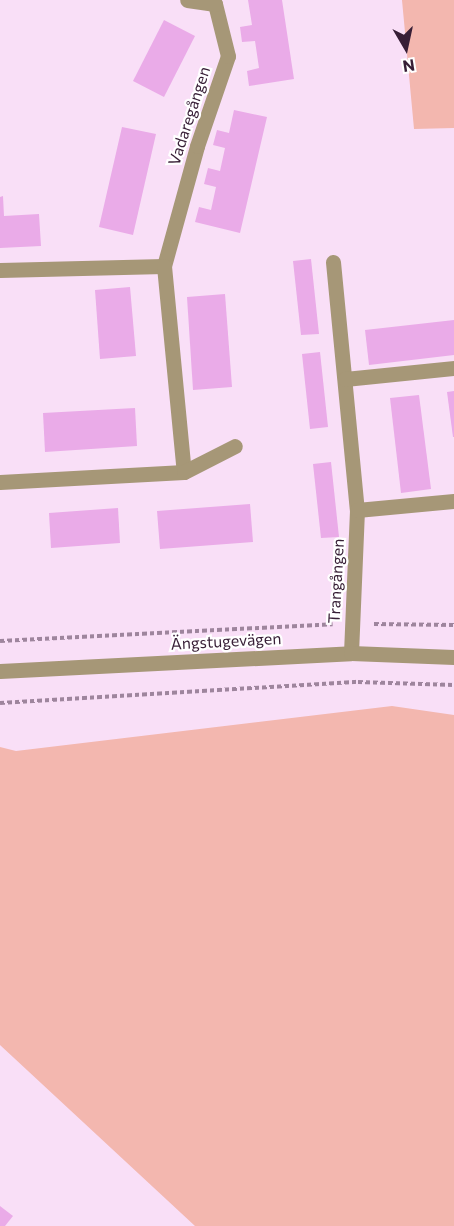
<!DOCTYPE html>
<meta charset="utf-8">
<style>
body{margin:0}
#map{position:relative;width:454px;height:1226px;overflow:hidden;background:#f9dff7;font-family:Commissioner,sans-serif}
div>[style]{position:absolute}
[style*='--x']{left:calc(var(--x)*1px);top:calc(var(--y)*1px);width:calc(var(--w)*1px);rotate:calc(var(--a)*1deg)}
.green>*{inset:0;background:#f3b7af}
.building>*{inset:0;background:#eaabe8}
.path>*{height:4px;margin-top:-2px;transform-origin:0;background:repeating-linear-gradient(90deg,#9e859d 0 4.5px,transparent 0 7.5px)}
.minor>*{height:15px;margin:-7.5px;padding:0 7.5px;transform-origin:7.5px;border-radius:7.5px;background:#a69777}
.tertiary>*{height:15px;margin:-7.5px;padding:0 7.5px;transform-origin:7.5px;border-radius:7.5px;background:#a69777}
span{translate:-50% -50%;white-space:nowrap;text-align:center;line-height:1.15;-webkit-text-stroke:4.5px #fff;paint-order:stroke}
.street-label{font-size:16px;color:#371e36}
.north{position:absolute;left:376px;top:18px;width:60px;height:60px;-webkit-text-stroke:4px #fff;paint-order:stroke;rotate:171deg;font-size:16px;font-weight:700;line-height:24px;text-align:center;color:#371e36}
.north::after{content:'';display:block;margin:auto;width:21px;height:27px;background:#371e36;clip-path:polygon(50% 0,100% 100%,50% 72%,0 100%)}
</style>
<div id="map">
<div class="green">
<div style="clip-path:polygon(402px 0,454px 0,454px 128px,414px 129px)"></div>
<div style="clip-path:polygon(392px 706px,454px 715px,454px 1226px,195px 1226px,0 1045px,0 747px,16px 751px)"></div>
</div>
<div class="building">
<div style="clip-path:polygon(248px 0,282px 0,294px 79px,249px 86px,247px 71px,259px 68px,255px 41px,242px 42px,240px 27px,252px 25px)"></div>
<div style="clip-path:polygon(164px 20px,195px 36px,164px 97px,133px 81px)"></div>
<div style="clip-path:polygon(234px 110px,267px 117px,240px 233px,195px 222px,199px 207px,211px 210px,216px 187px,204px 184px,208px 168px,220px 171px,225px 148px,213px 145px,217px 130px,229px 133px)"></div>
<div style="clip-path:polygon(122px 127px,156px 134px,133px 235px,99px 227px)"></div>
<div style="clip-path:polygon(3px 196px,4px 216px,39px 214px,41px 246px,0 248px,0 197px)"></div>
<div style="clip-path:polygon(311px 259px,319px 334px,301px 335px,293px 261px)"></div>
<div style="clip-path:polygon(130px 287px,136px 356px,100px 359px,95px 290px)"></div>
<div style="clip-path:polygon(225px 294px,232px 387px,193px 390px,187px 297px)"></div>
<div style="clip-path:polygon(454px 320px,454px 355px,369px 365px,365px 330px)"></div>
<div style="clip-path:polygon(320px 352px,328px 427px,310px 429px,302px 354px)"></div>
<div style="clip-path:polygon(454px 391px,454px 437px,453px 437px,447px 392px)"></div>
<div style="clip-path:polygon(419px 395px,431px 489px,401px 493px,390px 398px)"></div>
<div style="clip-path:polygon(135px 408px,137px 446px,45px 452px,43px 413px)"></div>
<div style="clip-path:polygon(331px 462px,339px 537px,321px 538px,313px 464px)"></div>
<div style="clip-path:polygon(250px 504px,253px 542px,160px 549px,157px 511px)"></div>
<div style="clip-path:polygon(118px 508px,120px 543px,51px 548px,49px 513px)"></div>
<div style="clip-path:polygon(0 1206px,13px 1216px,5px 1226px,0 1226px)"></div>
</div>
<div class="path">
<div style="--x:374;--y:624;--w:80;--a:0.7"></div>
<div style="--x:0;--y:641;--w:333;--a:-2.9"></div>
<div style="--x:0;--y:703;--w:359;--a:-3.4"></div>
<div style="--x:358;--y:682;--w:96;--a:1.8"></div>
</div>
<div class="minor">
<div style="--x:333;--y:262;--w:249;--a:84.5"></div>
<div style="--x:357;--y:510;--w:143;--a:92.4"></div>
<div style="--x:164;--y:266;--w:124;--a:-74.6"></div>
<div style="--x:197;--y:146;--w:95;--a:-71"></div>
<div style="--x:228;--y:56;--w:54;--a:-104"></div>
<div style="--x:215;--y:4;--w:28;--a:-172"></div>
<div style="--x:0;--y:270;--w:164;--a:-1.4"></div>
<div style="--x:164;--y:266;--w:207;--a:84.5"></div>
<div style="--x:345;--y:379;--w:110;--a:-5.8"></div>
<div style="--x:0;--y:482;--w:184;--a:-3.1"></div>
<div style="--x:184;--y:472;--w:57;--a:-27"></div>
<div style="--x:357;--y:510;--w:97;--a:-5.3"></div>
</div>
<div class="tertiary">
<div style="--x:0;--y:671;--w:351;--a:-2.9"></div>
<div style="--x:351;--y:653;--w:103;--a:2.2"></div>
</div>
<div class="street-label">
<span style="left:189px;top:116px;rotate:-72deg">Vadaregången</span>
<span style="left:336px;top:581px;rotate:-87deg">Trangången</span>
<span style="left:226px;top:641px;rotate:-3deg">Ängstugevägen</span>
</div>
<div class="north">N</div>
</div>
